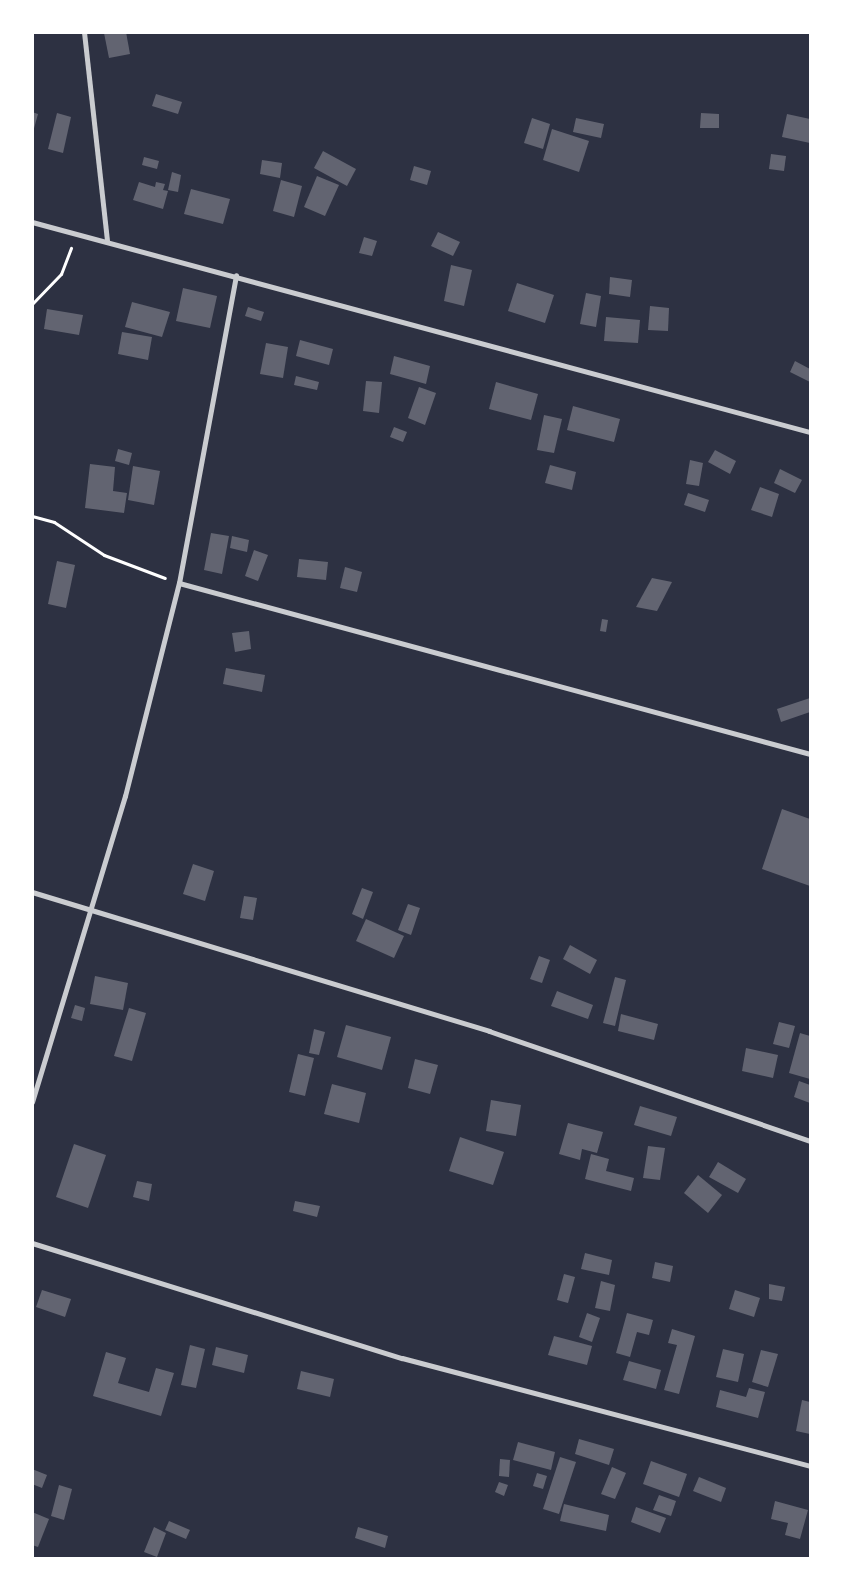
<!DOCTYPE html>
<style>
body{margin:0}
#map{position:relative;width:843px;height:1591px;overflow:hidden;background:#2d3142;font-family:"Fira Sans",sans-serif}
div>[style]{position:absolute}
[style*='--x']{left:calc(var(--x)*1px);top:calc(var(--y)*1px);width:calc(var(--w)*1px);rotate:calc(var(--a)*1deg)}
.building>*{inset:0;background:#626471}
.path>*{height:3px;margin:-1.5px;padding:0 1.5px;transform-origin:1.5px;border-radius:1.5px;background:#fff}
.minor>*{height:5px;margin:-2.5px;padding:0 2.5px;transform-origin:2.5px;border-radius:2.5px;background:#caccd0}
span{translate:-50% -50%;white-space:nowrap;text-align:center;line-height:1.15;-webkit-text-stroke:5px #fff;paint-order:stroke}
.frame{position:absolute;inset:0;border:34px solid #fff;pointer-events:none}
</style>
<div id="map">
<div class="building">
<div style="clip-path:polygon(126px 32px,130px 54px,109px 58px,104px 33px)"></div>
<div style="clip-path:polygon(156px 94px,182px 102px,178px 114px,152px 106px)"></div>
<div style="clip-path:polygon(32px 112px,38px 114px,33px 132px,32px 132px)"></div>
<div style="clip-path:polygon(57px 113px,71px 117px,63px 153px,48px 149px)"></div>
<div style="clip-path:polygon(701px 113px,719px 114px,719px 128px,700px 128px)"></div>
<div style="clip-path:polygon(787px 114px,810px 119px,810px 143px,782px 137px)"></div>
<div style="clip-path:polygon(532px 118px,550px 124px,543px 149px,524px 143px)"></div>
<div style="clip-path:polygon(576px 118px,604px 124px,601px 138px,573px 132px)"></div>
<div style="clip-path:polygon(552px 129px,589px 141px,579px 172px,543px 160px)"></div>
<div style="clip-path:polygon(323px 151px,356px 169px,347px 186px,314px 168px)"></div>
<div style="clip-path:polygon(771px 154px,786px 156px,784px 171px,769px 169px)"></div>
<div style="clip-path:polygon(144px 157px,159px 161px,157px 169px,142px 165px)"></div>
<div style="clip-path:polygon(262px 160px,282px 163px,280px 178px,260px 174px)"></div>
<div style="clip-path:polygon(414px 166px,431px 171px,427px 185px,410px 180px)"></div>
<div style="clip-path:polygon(172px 172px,181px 175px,178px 192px,168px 190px)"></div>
<div style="clip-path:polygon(317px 176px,339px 185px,325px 216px,304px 207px)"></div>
<div style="clip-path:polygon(281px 180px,302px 186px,294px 217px,273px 211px)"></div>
<div style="clip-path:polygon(139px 182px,155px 187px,156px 182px,165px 184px,163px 190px,168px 191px,163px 209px,133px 200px)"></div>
<div style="clip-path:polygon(191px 189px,230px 199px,223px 224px,184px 214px)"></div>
<div style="clip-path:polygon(438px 232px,460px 242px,453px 256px,431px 246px)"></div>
<div style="clip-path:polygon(364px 237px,377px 241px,372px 256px,359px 253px)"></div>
<div style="clip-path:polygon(451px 265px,472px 270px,464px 306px,444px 301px)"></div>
<div style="clip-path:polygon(610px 277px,632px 280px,630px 297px,609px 294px)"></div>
<div style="clip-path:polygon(517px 283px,554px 295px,545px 323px,508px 311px)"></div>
<div style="clip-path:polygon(183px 288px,217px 296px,210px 328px,176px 321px)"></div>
<div style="clip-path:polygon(586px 293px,601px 296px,596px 327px,580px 324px)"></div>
<div style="clip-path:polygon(132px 302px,170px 312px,162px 337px,125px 327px)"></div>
<div style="clip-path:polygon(650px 306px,669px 308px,668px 331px,648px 330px)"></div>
<div style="clip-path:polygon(248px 307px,264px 312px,261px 321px,245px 316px)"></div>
<div style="clip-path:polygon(47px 309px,83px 315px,79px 335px,44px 329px)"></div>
<div style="clip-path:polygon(606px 317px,640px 320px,638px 343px,604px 341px)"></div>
<div style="clip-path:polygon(122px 332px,152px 337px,148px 360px,118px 354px)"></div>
<div style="clip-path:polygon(300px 340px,333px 349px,329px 365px,296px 356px)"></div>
<div style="clip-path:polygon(266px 343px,288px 347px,283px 378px,260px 374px)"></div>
<div style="clip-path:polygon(394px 356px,430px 366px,426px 384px,390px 374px)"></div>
<div style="clip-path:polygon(795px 361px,810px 369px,810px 382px,790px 372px)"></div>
<div style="clip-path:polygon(296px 376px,319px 382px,317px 390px,294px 385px)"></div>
<div style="clip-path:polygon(366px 381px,382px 382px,379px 413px,363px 411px)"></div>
<div style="clip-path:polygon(496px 382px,538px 394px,531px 420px,489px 409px)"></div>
<div style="clip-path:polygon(419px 387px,436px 393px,425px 425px,408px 418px)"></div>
<div style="clip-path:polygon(573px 406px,620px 419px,614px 442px,567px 430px)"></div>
<div style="clip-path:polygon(544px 415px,562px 419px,554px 453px,537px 450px)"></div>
<div style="clip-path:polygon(394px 427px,407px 432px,403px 442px,390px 437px)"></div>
<div style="clip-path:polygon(118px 449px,132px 453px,129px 465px,115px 461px)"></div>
<div style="clip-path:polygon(715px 450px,736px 461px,730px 474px,708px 462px)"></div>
<div style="clip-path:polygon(690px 460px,703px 463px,699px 486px,686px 484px)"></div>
<div style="clip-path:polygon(90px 464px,115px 467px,113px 491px,127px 493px,124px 513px,85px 508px)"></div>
<div style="clip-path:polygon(550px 465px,576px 472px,572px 490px,545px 483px)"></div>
<div style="clip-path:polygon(133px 466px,160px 471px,154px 505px,128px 500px)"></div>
<div style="clip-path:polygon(780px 469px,802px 480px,795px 493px,774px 483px)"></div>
<div style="clip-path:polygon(760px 487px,779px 494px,772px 517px,751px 510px)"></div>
<div style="clip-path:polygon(688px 493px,709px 500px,705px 512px,684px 505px)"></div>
<div style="clip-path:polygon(211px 533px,229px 536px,222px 574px,204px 570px)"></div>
<div style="clip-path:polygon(232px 536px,249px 540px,247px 552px,230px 548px)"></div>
<div style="clip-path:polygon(254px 550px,268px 555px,258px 581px,245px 576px)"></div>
<div style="clip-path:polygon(299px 559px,328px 562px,326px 580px,297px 577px)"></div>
<div style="clip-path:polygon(57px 561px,75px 565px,66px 608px,48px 604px)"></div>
<div style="clip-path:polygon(345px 567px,362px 572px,357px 592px,340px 588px)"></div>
<div style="clip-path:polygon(652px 578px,672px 582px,657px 611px,636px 607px)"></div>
<div style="clip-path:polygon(602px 619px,608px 620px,606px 632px,600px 631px)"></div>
<div style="clip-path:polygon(249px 631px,251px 649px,235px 652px,232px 633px)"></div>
<div style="clip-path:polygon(226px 668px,265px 675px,262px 692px,223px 684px)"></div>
<div style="clip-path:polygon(810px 698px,810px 712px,781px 722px,777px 709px)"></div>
<div style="clip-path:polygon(782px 809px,810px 819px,810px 886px,762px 869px)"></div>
<div style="clip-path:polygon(193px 864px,214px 871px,205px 901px,183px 894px)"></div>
<div style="clip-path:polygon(362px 888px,373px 892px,363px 919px,352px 914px)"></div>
<div style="clip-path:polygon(244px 896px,257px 898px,253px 920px,240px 918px)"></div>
<div style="clip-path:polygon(408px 904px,420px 908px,411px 935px,398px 930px)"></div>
<div style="clip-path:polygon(366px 919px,404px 936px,394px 958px,356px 941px)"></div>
<div style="clip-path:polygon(570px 945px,597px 960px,590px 974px,563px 959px)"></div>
<div style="clip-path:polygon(539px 956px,550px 960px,542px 983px,530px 979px)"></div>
<div style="clip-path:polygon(95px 976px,128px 983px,123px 1010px,90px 1004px)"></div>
<div style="clip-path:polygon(615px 977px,626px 980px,615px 1026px,603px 1023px)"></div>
<div style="clip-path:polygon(557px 991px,593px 1005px,588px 1019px,551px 1006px)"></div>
<div style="clip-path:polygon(75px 1005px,85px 1008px,82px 1021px,71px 1018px)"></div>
<div style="clip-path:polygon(129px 1008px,146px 1013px,132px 1061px,114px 1056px)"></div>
<div style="clip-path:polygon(621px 1014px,658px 1024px,654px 1040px,618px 1031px)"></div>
<div style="clip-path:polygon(779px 1022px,795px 1026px,789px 1048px,773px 1044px)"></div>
<div style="clip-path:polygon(346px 1025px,391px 1037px,382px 1070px,337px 1057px)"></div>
<div style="clip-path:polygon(314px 1029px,325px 1032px,319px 1055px,309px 1053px)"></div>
<div style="clip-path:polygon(800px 1033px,810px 1036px,810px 1079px,789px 1073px)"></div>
<div style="clip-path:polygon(746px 1048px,778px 1055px,773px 1078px,742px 1071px)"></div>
<div style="clip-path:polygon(298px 1054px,314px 1058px,305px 1096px,289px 1092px)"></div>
<div style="clip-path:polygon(415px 1059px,438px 1065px,430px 1094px,408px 1088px)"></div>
<div style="clip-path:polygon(799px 1081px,810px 1085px,810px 1103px,794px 1097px)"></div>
<div style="clip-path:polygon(332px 1084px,366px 1093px,359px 1123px,324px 1114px)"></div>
<div style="clip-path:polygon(491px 1100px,521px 1105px,516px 1136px,486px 1131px)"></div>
<div style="clip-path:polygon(640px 1106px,677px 1117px,671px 1136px,634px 1125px)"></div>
<div style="clip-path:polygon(568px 1123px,603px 1132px,597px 1153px,582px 1149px,580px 1160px,559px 1154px)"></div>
<div style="clip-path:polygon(460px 1137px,504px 1152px,493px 1185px,449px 1171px)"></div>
<div style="clip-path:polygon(74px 1144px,106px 1155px,88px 1208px,56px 1197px)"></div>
<div style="clip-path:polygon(648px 1146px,665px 1148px,660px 1180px,643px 1178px)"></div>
<div style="clip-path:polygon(591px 1154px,609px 1159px,606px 1171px,634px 1178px,631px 1191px,585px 1179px)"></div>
<div style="clip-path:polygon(718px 1162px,746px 1179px,738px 1193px,709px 1177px)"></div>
<div style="clip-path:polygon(698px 1175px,722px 1195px,708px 1213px,684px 1193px)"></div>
<div style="clip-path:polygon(137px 1181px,152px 1184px,149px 1201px,133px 1197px)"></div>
<div style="clip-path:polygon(295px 1201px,320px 1206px,317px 1217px,293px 1211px)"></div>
<div style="clip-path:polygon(585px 1253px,612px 1260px,609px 1275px,581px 1269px)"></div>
<div style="clip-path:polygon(655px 1262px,673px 1266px,670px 1282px,652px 1278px)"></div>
<div style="clip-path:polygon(564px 1274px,575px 1277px,568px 1303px,557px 1300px)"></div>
<div style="clip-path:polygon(601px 1281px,615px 1285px,610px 1311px,595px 1308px)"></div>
<div style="clip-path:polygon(769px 1284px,785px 1287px,782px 1301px,769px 1299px)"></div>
<div style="clip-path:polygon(42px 1290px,71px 1299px,65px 1317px,36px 1307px)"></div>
<div style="clip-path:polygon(735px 1290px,760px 1298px,754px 1317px,729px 1309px)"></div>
<div style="clip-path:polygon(587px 1313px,600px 1318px,592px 1342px,579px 1337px)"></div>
<div style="clip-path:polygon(627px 1313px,653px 1320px,649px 1335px,637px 1332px,630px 1357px,616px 1353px)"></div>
<div style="clip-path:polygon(672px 1329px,695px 1336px,679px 1394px,664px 1390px,677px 1345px,668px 1343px)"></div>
<div style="clip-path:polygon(554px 1336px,592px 1346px,587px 1365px,548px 1355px)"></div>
<div style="clip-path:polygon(190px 1345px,205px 1349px,196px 1388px,181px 1385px)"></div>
<div style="clip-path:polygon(216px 1347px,248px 1355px,244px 1373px,212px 1365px)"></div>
<div style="clip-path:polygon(723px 1349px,744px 1354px,738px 1382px,716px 1377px)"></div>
<div style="clip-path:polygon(761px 1350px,778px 1354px,768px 1387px,752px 1382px)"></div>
<div style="clip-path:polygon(106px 1352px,126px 1358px,118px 1383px,149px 1392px,156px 1368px,174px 1373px,161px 1416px,93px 1396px)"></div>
<div style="clip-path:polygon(629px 1361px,661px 1370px,656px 1389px,623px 1380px)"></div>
<div style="clip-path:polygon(301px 1371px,334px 1379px,330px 1397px,297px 1389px)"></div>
<div style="clip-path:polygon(749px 1388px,765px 1392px,758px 1418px,716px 1407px,720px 1390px,746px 1397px)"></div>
<div style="clip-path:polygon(802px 1400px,810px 1402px,810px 1434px,796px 1431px)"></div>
<div style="clip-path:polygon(579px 1439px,614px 1449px,609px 1465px,575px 1454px)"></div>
<div style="clip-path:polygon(518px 1442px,555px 1452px,551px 1470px,513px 1460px)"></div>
<div style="clip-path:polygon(560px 1457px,576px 1462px,559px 1514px,543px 1509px)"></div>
<div style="clip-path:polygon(500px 1459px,510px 1460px,509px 1477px,499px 1476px)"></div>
<div style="clip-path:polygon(651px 1461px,687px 1474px,679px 1497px,643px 1484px)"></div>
<div style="clip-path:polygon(612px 1467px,626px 1473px,615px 1499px,601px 1494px)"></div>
<div style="clip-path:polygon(32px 1469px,47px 1475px,42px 1488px,32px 1484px)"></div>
<div style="clip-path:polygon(537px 1473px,547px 1476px,543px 1489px,533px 1486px)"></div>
<div style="clip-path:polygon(699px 1477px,726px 1488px,721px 1502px,693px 1491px)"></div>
<div style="clip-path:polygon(499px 1482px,508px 1485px,504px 1496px,495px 1492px)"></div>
<div style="clip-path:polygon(59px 1485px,72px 1489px,64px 1520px,51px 1516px)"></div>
<div style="clip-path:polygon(659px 1495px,676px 1501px,671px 1516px,653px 1510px)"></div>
<div style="clip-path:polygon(775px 1501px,808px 1510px,800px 1539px,785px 1535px,788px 1523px,771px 1519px)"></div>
<div style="clip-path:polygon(564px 1504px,609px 1515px,606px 1531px,560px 1521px)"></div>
<div style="clip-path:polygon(636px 1507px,666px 1518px,660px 1533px,631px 1522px)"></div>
<div style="clip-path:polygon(32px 1512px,49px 1519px,38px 1547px,32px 1545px)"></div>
<div style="clip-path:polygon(169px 1521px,190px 1530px,186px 1539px,165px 1530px)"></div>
<div style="clip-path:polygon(154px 1527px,166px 1533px,157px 1557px,144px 1552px)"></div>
<div style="clip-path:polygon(358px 1527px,388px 1536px,385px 1548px,355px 1538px)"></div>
</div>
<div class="path">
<div style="--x:32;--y:304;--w:42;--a:-46"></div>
<div style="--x:61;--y:274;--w:28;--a:-69"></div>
<div style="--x:32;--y:336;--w:8;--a:90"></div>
<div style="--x:32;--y:516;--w:23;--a:15"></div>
<div style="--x:54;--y:522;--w:60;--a:33.4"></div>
<div style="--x:104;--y:555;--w:65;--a:20.7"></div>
</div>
<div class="minor">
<div style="--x:84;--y:32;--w:210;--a:83.7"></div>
<div style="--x:32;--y:222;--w:806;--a:15.11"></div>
<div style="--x:179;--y:583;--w:654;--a:15.16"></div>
<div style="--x:32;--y:892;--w:478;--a:16.9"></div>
<div style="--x:489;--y:1031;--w:339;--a:18.9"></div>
<div style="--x:32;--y:1102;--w:320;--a:-73.1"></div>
<div style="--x:125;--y:796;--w:220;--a:-75.8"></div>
<div style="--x:179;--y:583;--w:313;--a:-79.5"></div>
<div style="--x:32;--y:1243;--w:387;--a:17.3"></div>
<div style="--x:402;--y:1358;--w:422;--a:14.8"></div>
</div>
<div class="frame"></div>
</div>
